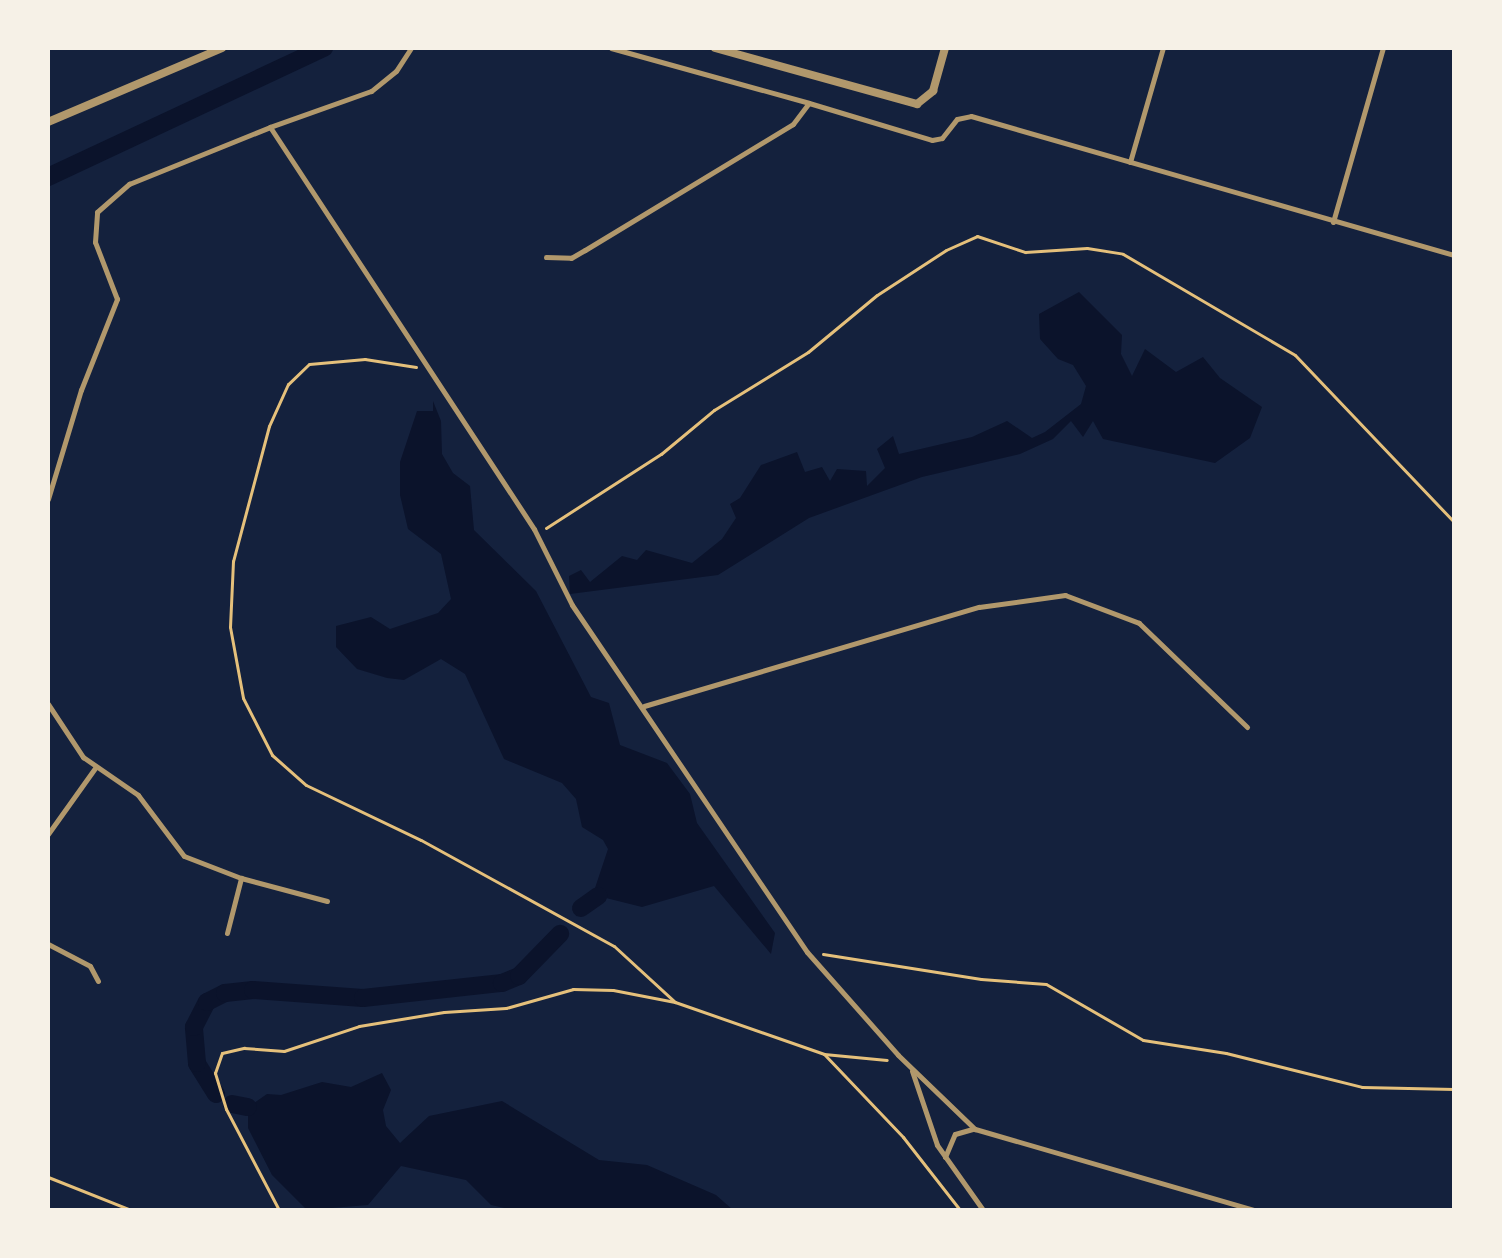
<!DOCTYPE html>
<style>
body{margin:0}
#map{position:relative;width:1502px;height:1258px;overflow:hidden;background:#14213d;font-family:"IBM Plex Serif",serif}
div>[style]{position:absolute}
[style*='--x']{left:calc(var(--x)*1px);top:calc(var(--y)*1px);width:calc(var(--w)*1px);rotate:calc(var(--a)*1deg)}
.water>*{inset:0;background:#0b132b}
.canal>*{height:18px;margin:-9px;padding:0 9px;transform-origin:9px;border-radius:9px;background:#0b132b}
.path>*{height:3px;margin:-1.5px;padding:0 1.5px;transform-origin:1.5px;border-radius:1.5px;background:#e5c07b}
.service>*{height:5px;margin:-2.5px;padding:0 2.5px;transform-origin:2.5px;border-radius:2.5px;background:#b1986c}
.minor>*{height:8px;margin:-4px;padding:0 4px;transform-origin:4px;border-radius:4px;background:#b1986c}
span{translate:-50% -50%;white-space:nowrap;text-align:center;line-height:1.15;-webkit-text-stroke:8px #f6f1e7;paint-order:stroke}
.frame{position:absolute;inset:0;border:50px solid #f6f1e7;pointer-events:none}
</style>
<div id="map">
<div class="water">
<div style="clip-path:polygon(1079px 292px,1122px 335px,1121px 354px,1132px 376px,1145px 349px,1176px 372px,1203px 357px,1220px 378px,1262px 407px,1250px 438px,1215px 463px,1103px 439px,1093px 421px,1083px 437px,1071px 421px,1053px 439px,1020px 454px,922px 477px,809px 518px,718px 575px,570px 594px,569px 576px,581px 570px,590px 582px,622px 556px,637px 560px,646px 550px,692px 563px,722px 539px,736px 518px,730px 504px,740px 498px,761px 465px,797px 452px,805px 472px,822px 467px,830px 481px,837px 469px,866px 471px,867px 486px,885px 468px,877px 449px,893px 436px,899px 454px,972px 437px,1007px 421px,1032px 438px,1045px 432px,1081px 404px,1086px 386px,1073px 365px,1058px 359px,1040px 339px,1039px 314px)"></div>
<div style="clip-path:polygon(433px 401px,441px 421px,442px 454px,453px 473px,470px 486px,474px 530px,536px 591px,591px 697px,609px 703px,620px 745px,667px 763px,690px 794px,697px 823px,775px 933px,771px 954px,714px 886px,642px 907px,598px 896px,595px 888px,608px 849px,603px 840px,582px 827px,576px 799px,562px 783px,504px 759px,465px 674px,441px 659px,404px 680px,387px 678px,357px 669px,336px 647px,336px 626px,371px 617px,390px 629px,438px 613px,451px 599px,441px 554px,408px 529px,400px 495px,400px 462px,417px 411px,433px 411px)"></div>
<div style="clip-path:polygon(382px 1073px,391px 1090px,383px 1110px,386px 1126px,400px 1143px,429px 1116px,502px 1101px,599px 1160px,647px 1165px,716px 1195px,733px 1210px,514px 1210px,491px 1205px,466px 1180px,401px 1166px,368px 1205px,307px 1210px,272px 1175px,248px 1128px,248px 1107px,267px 1094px,281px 1095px,322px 1082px,351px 1087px)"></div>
</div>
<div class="canal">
<div style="--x:48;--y:177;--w:305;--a:-25.1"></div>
<div style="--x:581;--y:908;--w:21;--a:-35"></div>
<div style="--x:216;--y:1094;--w:36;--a:-122"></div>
<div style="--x:197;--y:1063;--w:36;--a:-95"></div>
<div style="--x:194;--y:1027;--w:28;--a:-63"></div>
<div style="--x:207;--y:1002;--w:20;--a:-27"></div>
<div style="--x:225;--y:993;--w:28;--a:-6"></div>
<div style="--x:253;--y:990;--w:110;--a:4.2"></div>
<div style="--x:363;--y:998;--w:140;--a:-6.2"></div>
<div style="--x:502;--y:983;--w:18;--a:-22"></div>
<div style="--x:519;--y:976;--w:59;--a:-45.7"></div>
<div style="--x:232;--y:1104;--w:16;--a:11"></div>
</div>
<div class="path">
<div style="--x:416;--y:367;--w:52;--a:-171.1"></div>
<div style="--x:365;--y:359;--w:56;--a:174.9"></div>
<div style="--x:309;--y:364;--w:29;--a:136"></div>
<div style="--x:288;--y:384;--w:46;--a:114.3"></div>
<div style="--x:269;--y:426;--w:140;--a:104.9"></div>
<div style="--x:233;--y:561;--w:66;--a:92.6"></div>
<div style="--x:230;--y:627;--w:72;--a:79.6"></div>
<div style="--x:243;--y:698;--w:64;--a:63"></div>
<div style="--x:272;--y:755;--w:45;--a:41.4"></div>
<div style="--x:306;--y:785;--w:127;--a:25.6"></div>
<div style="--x:421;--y:840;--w:220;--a:28.8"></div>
<div style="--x:614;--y:946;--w:83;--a:42.6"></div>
<div style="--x:675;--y:1002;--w:158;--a:19.2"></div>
<div style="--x:824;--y:1054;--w:63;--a:5.4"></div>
<div style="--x:546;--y:528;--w:137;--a:-32.8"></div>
<div style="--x:661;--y:454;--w:69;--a:-39.7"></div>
<div style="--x:714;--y:410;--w:110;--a:-31.7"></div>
<div style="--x:808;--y:352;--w:89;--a:-39.6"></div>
<div style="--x:877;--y:295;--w:82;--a:-33.1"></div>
<div style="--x:946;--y:250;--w:34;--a:-24"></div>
<div style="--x:977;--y:236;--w:51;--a:18.4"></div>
<div style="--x:1025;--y:252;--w:62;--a:-3.7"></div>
<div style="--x:1087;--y:248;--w:36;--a:9"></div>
<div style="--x:1123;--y:254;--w:199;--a:30.4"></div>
<div style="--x:1295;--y:355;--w:231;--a:46.4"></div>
<div style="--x:823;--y:954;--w:160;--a:9"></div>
<div style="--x:981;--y:979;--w:65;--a:4.4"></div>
<div style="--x:1046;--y:984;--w:112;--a:30"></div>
<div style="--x:1143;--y:1040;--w:84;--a:8.9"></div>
<div style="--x:1226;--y:1053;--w:140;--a:14"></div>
<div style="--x:1362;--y:1087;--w:92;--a:1.2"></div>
<div style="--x:824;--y:1054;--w:115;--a:46.4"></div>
<div style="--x:903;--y:1137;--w:93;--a:52"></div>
<div style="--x:48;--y:1177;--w:89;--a:21.7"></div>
<div style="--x:279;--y:1210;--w:114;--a:-117.7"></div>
<div style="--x:226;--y:1109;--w:38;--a:-107"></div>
<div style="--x:215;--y:1073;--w:21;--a:-71"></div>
<div style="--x:222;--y:1053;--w:23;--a:-13"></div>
<div style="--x:244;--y:1048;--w:40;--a:4.3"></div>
<div style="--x:284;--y:1051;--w:79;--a:-18.4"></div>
<div style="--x:359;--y:1026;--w:86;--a:-9.4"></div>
<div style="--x:444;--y:1012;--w:62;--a:-3.7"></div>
<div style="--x:506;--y:1008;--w:70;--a:-15.8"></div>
<div style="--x:573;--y:989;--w:40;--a:1.4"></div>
<div style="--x:613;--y:990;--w:63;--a:11"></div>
</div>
<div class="service">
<div style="--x:411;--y:48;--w:27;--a:123"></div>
<div style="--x:396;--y:71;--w:32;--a:141"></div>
<div style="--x:371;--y:91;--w:107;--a:160.4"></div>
<div style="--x:270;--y:127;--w:481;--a:56.7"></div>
<div style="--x:534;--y:529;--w:85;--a:63.4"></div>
<div style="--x:572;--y:605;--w:419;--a:55.9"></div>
<div style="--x:807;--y:952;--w:137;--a:48.5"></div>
<div style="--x:898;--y:1055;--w:107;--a:43.9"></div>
<div style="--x:975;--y:1129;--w:290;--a:16.2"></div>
<div style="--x:611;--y:48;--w:205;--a:15.5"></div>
<div style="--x:1130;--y:162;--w:119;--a:-73.9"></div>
<div style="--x:1333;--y:222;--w:181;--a:-74"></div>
<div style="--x:546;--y:257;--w:25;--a:2"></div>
<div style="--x:571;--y:258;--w:16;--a:-30"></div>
<div style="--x:585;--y:250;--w:243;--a:-31.2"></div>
<div style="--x:793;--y:124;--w:26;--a:-53"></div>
<div style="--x:809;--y:103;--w:128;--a:16.7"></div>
<div style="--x:932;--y:140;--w:10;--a:-11"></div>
<div style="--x:942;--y:138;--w:24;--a:-52"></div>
<div style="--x:957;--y:119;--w:14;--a:-12"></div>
<div style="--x:971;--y:116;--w:503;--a:16.06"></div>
<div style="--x:48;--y:499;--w:114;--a:-73.2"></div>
<div style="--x:81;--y:390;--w:98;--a:-68.4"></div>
<div style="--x:117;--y:299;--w:61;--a:-111.1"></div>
<div style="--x:95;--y:242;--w:30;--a:-86"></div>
<div style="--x:97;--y:212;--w:43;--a:-41.2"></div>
<div style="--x:129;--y:184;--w:152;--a:-22"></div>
<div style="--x:48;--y:704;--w:64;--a:56.6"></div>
<div style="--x:83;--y:757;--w:67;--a:34.6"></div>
<div style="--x:138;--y:795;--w:76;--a:53"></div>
<div style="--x:184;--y:856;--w:61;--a:21.1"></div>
<div style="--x:241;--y:878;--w:89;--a:15"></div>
<div style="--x:644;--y:706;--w:349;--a:-16.5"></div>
<div style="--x:979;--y:607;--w:87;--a:-7.9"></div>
<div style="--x:1065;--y:595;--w:79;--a:20.7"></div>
<div style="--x:1139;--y:623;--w:150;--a:43.9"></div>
<div style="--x:48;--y:834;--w:81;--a:-54.5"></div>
<div style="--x:227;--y:933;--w:57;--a:-75.7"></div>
<div style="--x:48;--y:944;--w:47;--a:27.6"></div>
<div style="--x:90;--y:966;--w:17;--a:62"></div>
<div style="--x:912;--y:1071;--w:78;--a:71.3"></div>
<div style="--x:937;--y:1145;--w:80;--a:54.7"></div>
<div style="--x:945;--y:1157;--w:25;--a:-67"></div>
<div style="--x:955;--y:1134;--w:19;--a:-16"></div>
</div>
<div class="minor">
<div style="--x:715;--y:48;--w:210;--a:15.5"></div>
<div style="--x:917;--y:104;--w:21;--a:-39"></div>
<div style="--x:933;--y:91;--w:45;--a:-74.4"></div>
<div style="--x:48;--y:122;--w:189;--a:-23"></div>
</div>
<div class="frame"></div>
</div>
